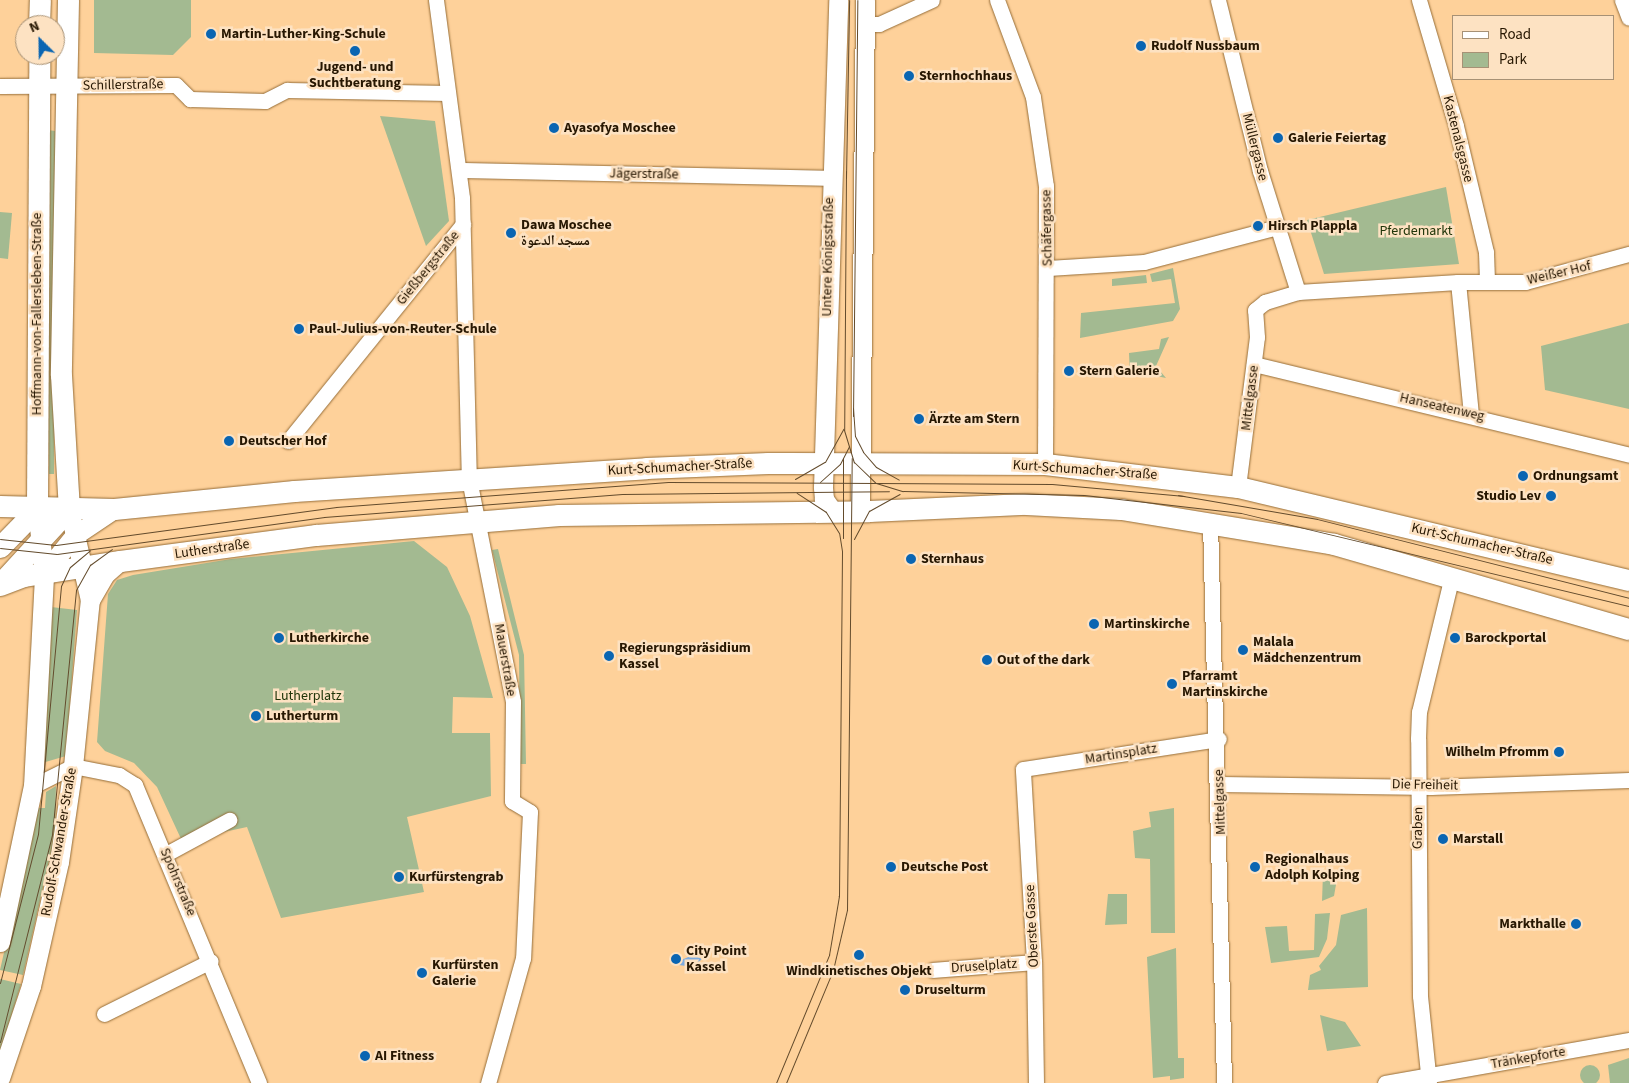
<!DOCTYPE html>
<meta charset="utf-8">
<style>
body{margin:0}
#map{position:relative;width:1629px;height:1083px;overflow:hidden;background:#fed19a;font-family:"Source Sans 3","Noto Naskh Arabic",sans-serif}
div>[style]{position:absolute}
[style*='--x']{left:calc(var(--x)*1px);top:calc(var(--y)*1px);width:calc(var(--w)*1px);rotate:calc(var(--a)*1deg)}
.green>*{inset:0;background:#a3ba91}
.round{border-radius:50%}
.water>*{inset:0;background:#7dabdf}
.roads{filter:drop-shadow(0 0 1px #966e39) drop-shadow(0 0 1px #966e39)}
.minor>*{height:15px;margin:-7.5px;padding:0 7.5px;transform-origin:7.5px;border-radius:7.5px;background:#fff}
.tertiary>*{height:19px;margin:-9.5px;padding:0 9.5px;transform-origin:9.5px;border-radius:9.5px;background:#fff}
.secondary>*{height:21px;margin:-10.5px;padding:0 10.5px;transform-origin:10.5px;border-radius:10.5px;background:#fff}
.tram>*{height:1px;margin:-0.5px;padding:0 0.5px;transform-origin:0.5px;border-radius:0.5px;background:#634b2c}
.dots>*{width:14px;height:14px;translate:-50% -50%;box-sizing:border-box;border:2px solid #fde2c2;border-radius:50%}
span{translate:-50% -50%;white-space:nowrap;text-align:center;line-height:1.15;-webkit-text-stroke:5px #fde2c2;paint-order:stroke}
.poi-label{font-size:14px;color:#271702;font-weight:700}
.left{translate:0 -50%;text-align:left}
.right{translate:-100% -50%;text-align:right}
.street-label{font-size:14px;color:#271702}
.park-label{font-size:14px;color:#203509}
.legend{position:absolute;left:1452px;top:15px;width:162px;height:65px;box-sizing:border-box;background:#fde2c2;border:1px solid #a79175;margin:0;padding:6px 9px;list-style:none;font-size:15px;color:#271702}
.legend li{display:flex;align-items:center;gap:10px;height:25px}
.legend b{width:25px;border:1px solid #a79175}
.north{position:absolute;left:15px;top:15px;width:50px;height:50px;box-sizing:border-box;background:#fde2c2;border:1px solid #a79175;border-radius:50%;rotate:337deg;font-size:14px;font-weight:700;line-height:20px;text-align:center;color:#271702}
.north::after{content:'';display:block;margin:auto;width:18px;height:22px;background:#0a65b2;clip-path:polygon(50% 0,100% 100%,50% 72%,0 100%)}
</style>
<div id="map">
<div class="green">
<div style="clip-path:polygon(94px 0,191px 0,191px 37px,173px 55px,94px 53px)"></div>
<div style="clip-path:polygon(380px 116px,435px 121px,449px 221px,426px 246px)"></div>
<div style="clip-path:polygon(48px 130px,55px 131px,54px 474px,49px 474px,45px 300px)"></div>
<div style="clip-path:polygon(1446px 187px,1459px 264px,1324px 274px,1307px 220px)"></div>
<div style="clip-path:polygon(0 212px,12px 213px,8px 259px,0 258px)"></div>
<div style="clip-path:polygon(1173px 268px,1180px 309px,1173px 321px,1080px 338px,1081px 313px,1175px 303px,1171px 279px,1152px 282px,1150px 274px)"></div>
<div style="clip-path:polygon(1146px 275px,1147px 283px,1112px 286px,1112px 279px)"></div>
<div style="clip-path:polygon(1629px 323px,1629px 409px,1545px 390px,1541px 346px)"></div>
<div style="clip-path:polygon(1169px 337px,1156px 366px,1166px 378px,1142px 373px,1130px 376px,1129px 353px,1159px 349px,1161px 339px)"></div>
<div style="clip-path:polygon(414px 541px,447px 567px,470px 616px,493px 698px,453px 697px,452px 733px,490px 733px,491px 796px,407px 817px,424px 892px,281px 918px,247px 827px,182px 841px,157px 787px,134px 763px,105px 751px,97px 742px,108px 594px,117px 580px,133px 575px,231px 559px)"></div>
<div style="clip-path:polygon(498px 549px,524px 655px,526px 764px,520px 764px,519px 655px,492px 550px)"></div>
<div style="clip-path:polygon(51px 607px,77px 610px,66px 756px,42px 763px)"></div>
<div style="clip-path:polygon(56px 786px,55px 835px,23px 975px,0 970px,37px 808px,45px 808px,46px 792px)"></div>
<div style="clip-path:polygon(1174px 808px,1175px 933px,1151px 933px,1150px 859px,1135px 858px,1133px 831px,1151px 827px,1149px 812px)"></div>
<div style="clip-path:polygon(1338px 873px,1334px 896px,1322px 901px,1323px 874px)"></div>
<div style="clip-path:polygon(1108px 894px,1127px 894px,1127px 924px,1105px 925px)"></div>
<div style="clip-path:polygon(1367px 908px,1368px 987px,1308px 990px,1310px 975px,1321px 970px,1319px 966px,1336px 945px,1341px 915px)"></div>
<div style="clip-path:polygon(1330px 913px,1327px 939px,1319px 957px,1271px 963px,1265px 927px,1287px 926px,1289px 951px,1314px 950px,1315px 914px)"></div>
<div style="clip-path:polygon(1176px 948px,1178px 1058px,1184px 1058px,1184px 1078px,1170px 1080px,1170px 1076px,1153px 1078px,1147px 957px)"></div>
<div style="clip-path:polygon(0 979px,21px 984px,0 1053px)"></div>
<div style="clip-path:polygon(1320px 1015px,1345px 1022px,1361px 1046px,1327px 1051px)"></div>
<div style="clip-path:polygon(1629px 1058px,1629px 1083px,1610px 1083px,1608px 1065px)"></div>
<div class="round" style="left:1580px;top:1065px;width:20px;height:20px"></div>
</div>
<div class="water">
<div style="clip-path:polygon(693px 955px,702px 959px,693px 967px,672px 964px)"></div>
</div>
<div class="roads">
<div class="minor">
<div style="--x:436;--y:0;--w:200;--a:82.5"></div>
<div style="--x:462;--y:198;--w:281;--a:88.6"></div>
<div style="--x:469;--y:479;--w:227;--a:78.8"></div>
<div style="--x:513;--y:702;--w:99;--a:90.6"></div>
<div style="--x:512;--y:801;--w:21;--a:31"></div>
<div style="--x:530;--y:812;--w:146;--a:92.7"></div>
<div style="--x:523;--y:958;--w:130;--a:105.6"></div>
<div style="--x:997;--y:0;--w:103;--a:69.6"></div>
<div style="--x:1033;--y:97;--w:90;--a:81.7"></div>
<div style="--x:1046;--y:186;--w:278;--a:90.2"></div>
<div style="--x:1218;--y:0;--w:176;--a:76.2"></div>
<div style="--x:1260;--y:171;--w:127;--a:72.6"></div>
<div style="--x:1419;--y:0;--w:131;--a:73.6"></div>
<div style="--x:1456;--y:126;--w:130;--a:76.6"></div>
<div style="--x:1486;--y:252;--w:29;--a:88"></div>
<div style="--x:1622;--y:0;--w:19;--a:69"></div>
<div style="--x:865;--y:24;--w:14;--a:0"></div>
<div style="--x:879;--y:24;--w:58;--a:-24.4"></div>
<div style="--x:0;--y:86;--w:176;--a:-0.3"></div>
<div style="--x:176;--y:85;--w:20;--a:45"></div>
<div style="--x:190;--y:99;--w:75;--a:1.5"></div>
<div style="--x:265;--y:101;--w:25;--a:-27"></div>
<div style="--x:287;--y:90;--w:161;--a:1.1"></div>
<div style="--x:459;--y:170;--w:370;--a:1.2"></div>
<div style="--x:1048;--y:268;--w:96;--a:-3.6"></div>
<div style="--x:1144;--y:262;--w:138;--a:-14.7"></div>
<div style="--x:1458;--y:282;--w:133;--a:84.4"></div>
<div style="--x:1254;--y:364;--w:386;--a:13.6"></div>
<div style="--x:288;--y:441;--w:279;--a:-51.1"></div>
<div style="--x:1238;--y:487;--w:151;--a:-82.8"></div>
<div style="--x:1257;--y:337;--w:27;--a:-94"></div>
<div style="--x:1255;--y:310;--w:13;--a:-39"></div>
<div style="--x:1265;--y:302;--w:34;--a:-17"></div>
<div style="--x:1298;--y:292;--w:160;--a:-3.6"></div>
<div style="--x:1458;--y:282;--w:67;--a:0"></div>
<div style="--x:1525;--y:282;--w:108;--a:-15.1"></div>
<div style="--x:1210;--y:521;--w:562;--a:88.57"></div>
<div style="--x:1220;--y:784;--w:211;--a:0.8"></div>
<div style="--x:1431;--y:787;--w:198;--a:-2"></div>
<div style="--x:33;--y:786;--w:45;--a:-26.6"></div>
<div style="--x:73;--y:766;--w:47;--a:11.1"></div>
<div style="--x:119;--y:775;--w:19;--a:32"></div>
<div style="--x:135;--y:785;--w:323;--a:67.4"></div>
<div style="--x:166;--y:854;--w:72;--a:-28.4"></div>
<div style="--x:933;--y:970;--w:101;--a:-4.5"></div>
<div style="--x:104;--y:1014;--w:119;--a:-26.4"></div>
<div style="--x:1036;--y:1083;--w:121;--a:-90.9"></div>
<div style="--x:1034;--y:962;--w:193;--a:-93.3"></div>
<div style="--x:1023;--y:769;--w:198;--a:-8.7"></div>
<div style="--x:1385;--y:1083;--w:248;--a:-10"></div>
<div style="--x:1429;--y:1083;--w:87;--a:-95.9"></div>
<div style="--x:1420;--y:996;--w:257;--a:-90.4"></div>
<div style="--x:1418;--y:739;--w:27;--a:-88"></div>
<div style="--x:1419;--y:712;--w:140;--a:-76.4"></div>
</div>
<div class="tertiary">
<div style="--x:860;--y:511;--w:511;--a:-89.44"></div>
<div style="--x:833;--y:512;--w:16;--a:-125"></div>
<div style="--x:824;--y:499;--w:12;--a:-95"></div>
<div style="--x:823;--y:487;--w:487;--a:-88.2"></div>
<div style="--x:44;--y:573;--w:49;--a:-50.8"></div>
<div style="--x:75;--y:535;--w:47;--a:-33.7"></div>
<div style="--x:90;--y:600;--w:30;--a:-60"></div>
<div style="--x:105;--y:574;--w:20;--a:-41"></div>
<div style="--x:0;--y:942;--w:159;--a:-78.1"></div>
<div style="--x:33;--y:786;--w:213;--a:-87"></div>
<div style="--x:44;--y:573;--w:64;--a:-96.2"></div>
<div style="--x:0;--y:1078;--w:97;--a:-71.4"></div>
<div style="--x:31;--y:986;--w:127;--a:-77.3"></div>
<div style="--x:59;--y:862;--w:97;--a:-81.7"></div>
<div style="--x:73;--y:766;--w:167;--a:-84.2"></div>
<div style="--x:90;--y:600;--w:93;--a:-103"></div>
</div>
<div class="secondary">
<div style="--x:68;--y:0;--w:375;--a:91.1"></div>
<div style="--x:61;--y:375;--w:134;--a:86.6"></div>
<div style="--x:39;--y:25;--w:25;--a:-88"></div>
<div style="--x:0;--y:506;--w:114;--a:1.5"></div>
<div style="--x:114;--y:509;--w:181;--a:-5.7"></div>
<div style="--x:294;--y:491;--w:353;--a:-3.7"></div>
<div style="--x:646;--y:468;--w:122;--a:-2.3"></div>
<div style="--x:768;--y:463;--w:277;--a:0.2"></div>
<div style="--x:1045;--y:464;--w:194;--a:6.8"></div>
<div style="--x:1238;--y:487;--w:402;--a:13.4"></div>
<div style="--x:37;--y:509;--w:454;--a:-89.7"></div>
<div style="--x:0;--y:547;--w:53;--a:-45.8"></div>
<div style="--x:2;--y:582;--w:99;--a:-47.5"></div>
<div style="--x:0;--y:585;--w:26;--a:-21"></div>
<div style="--x:24;--y:576;--w:97;--a:-8.9"></div>
<div style="--x:120;--y:561;--w:198;--a:-7.6"></div>
<div style="--x:316;--y:535;--w:244;--a:-4.7"></div>
<div style="--x:559;--y:515;--w:310;--a:-0.7"></div>
<div style="--x:869;--y:511;--w:157;--a:-2.6"></div>
<div style="--x:1026;--y:504;--w:95;--a:3"></div>
<div style="--x:1121;--y:509;--w:216;--a:9.3"></div>
<div style="--x:1334;--y:544;--w:307;--a:16.1"></div>
</div>
</div>
<div class="tram">
<div style="--x:846;--y:171;--w:259;--a:90.4"></div>
<div style="--x:844;--y:430;--w:34;--a:73"></div>
<div style="--x:854;--y:462;--w:30;--a:44"></div>
<div style="--x:876;--y:483;--w:28;--a:17"></div>
<div style="--x:903;--y:491;--w:181;--a:1.3"></div>
<div style="--x:1084;--y:495;--w:158;--a:6.5"></div>
<div style="--x:1241;--y:513;--w:399;--a:13.5"></div>
<div style="--x:846;--y:178;--w:178;--a:-89"></div>
<div style="--x:853;--y:408;--w:28;--a:86"></div>
<div style="--x:855;--y:436;--w:18;--a:63"></div>
<div style="--x:863;--y:452;--w:20;--a:49"></div>
<div style="--x:876;--y:467;--w:26;--a:29"></div>
<div style="--x:853;--y:416;--w:416;--a:-89.4"></div>
<div style="--x:795;--y:479;--w:34;--a:-30"></div>
<div style="--x:825;--y:462;--w:38;--a:-61"></div>
<div style="--x:820;--y:482;--w:27;--a:-42"></div>
<div style="--x:840;--y:464;--w:20;--a:-63"></div>
<div style="--x:1178;--y:495;--w:141;--a:9.8"></div>
<div style="--x:1317;--y:519;--w:322;--a:14.2"></div>
<div style="--x:843;--y:538;--w:80;--a:-90"></div>
<div style="--x:0;--y:539;--w:56;--a:6.1"></div>
<div style="--x:56;--y:545;--w:283;--a:-7.7"></div>
<div style="--x:336;--y:507;--w:333;--a:-4.3"></div>
<div style="--x:668;--y:482;--w:384;--a:0.3"></div>
<div style="--x:1052;--y:484;--w:133;--a:5.2"></div>
<div style="--x:854;--y:539;--w:32;--a:-62"></div>
<div style="--x:869;--y:511;--w:35;--a:-29"></div>
<div style="--x:0;--y:548;--w:57;--a:6"></div>
<div style="--x:57;--y:554;--w:270;--a:-7.9"></div>
<div style="--x:324;--y:517;--w:299;--a:-4.4"></div>
<div style="--x:622;--y:494;--w:267;--a:-0.6"></div>
<div style="--x:0;--y:983;--w:154;--a:-75.7"></div>
<div style="--x:38;--y:834;--w:249;--a:-84.7"></div>
<div style="--x:61;--y:586;--w:21;--a:-65"></div>
<div style="--x:70;--y:567;--w:26;--a:-40"></div>
<div style="--x:0;--y:1042;--w:213;--a:-75.9"></div>
<div style="--x:52;--y:835;--w:246;--a:-84.4"></div>
<div style="--x:76;--y:590;--w:29;--a:-61"></div>
<div style="--x:90;--y:565;--w:27;--a:-36"></div>
<div style="--x:776;--y:1083;--w:139;--a:-67.5"></div>
<div style="--x:829;--y:955;--w:60;--a:-80.4"></div>
<div style="--x:839;--y:896;--w:345;--a:-89.5"></div>
<div style="--x:842;--y:551;--w:18;--a:-99"></div>
<div style="--x:839;--y:533;--w:25;--a:-122"></div>
<div style="--x:826;--y:512;--w:35;--a:-147"></div>
<div style="--x:786;--y:1083;--w:122;--a:-67.4"></div>
<div style="--x:833;--y:970;--w:62;--a:-76.9"></div>
<div style="--x:847;--y:910;--w:452;--a:-89.4"></div>
</div>
<div class="dots">
<div style="left:211px;top:34px;background:#0a65b2"></div>
<div style="left:1141px;top:46px;background:#0a65b2"></div>
<div style="left:355px;top:51px;background:#0a65b2"></div>
<div style="left:909px;top:76px;background:#0a65b2"></div>
<div style="left:554px;top:128px;background:#0a65b2"></div>
<div style="left:1278px;top:138px;background:#0a65b2"></div>
<div style="left:1258px;top:226px;background:#0a65b2"></div>
<div style="left:511px;top:233px;background:#0a65b2"></div>
<div style="left:299px;top:329px;background:#0a65b2"></div>
<div style="left:1069px;top:371px;background:#0a65b2"></div>
<div style="left:919px;top:419px;background:#0a65b2"></div>
<div style="left:229px;top:441px;background:#0a65b2"></div>
<div style="left:1523px;top:476px;background:#0a65b2"></div>
<div style="left:1551px;top:496px;background:#0a65b2"></div>
<div style="left:911px;top:559px;background:#0a65b2"></div>
<div style="left:1094px;top:624px;background:#0a65b2"></div>
<div style="left:279px;top:638px;background:#0a65b2"></div>
<div style="left:1455px;top:638px;background:#0a65b2"></div>
<div style="left:1243px;top:650px;background:#0a65b2"></div>
<div style="left:609px;top:656px;background:#0a65b2"></div>
<div style="left:987px;top:660px;background:#0a65b2"></div>
<div style="left:1172px;top:684px;background:#0a65b2"></div>
<div style="left:256px;top:716px;background:#0a65b2"></div>
<div style="left:1559px;top:752px;background:#0a65b2"></div>
<div style="left:1443px;top:839px;background:#0a65b2"></div>
<div style="left:891px;top:867px;background:#0a65b2"></div>
<div style="left:1255px;top:867px;background:#0a65b2"></div>
<div style="left:399px;top:877px;background:#0a65b2"></div>
<div style="left:1576px;top:924px;background:#0a65b2"></div>
<div style="left:859px;top:955px;background:#0a65b2"></div>
<div style="left:676px;top:959px;background:#0a65b2"></div>
<div style="left:422px;top:973px;background:#0a65b2"></div>
<div style="left:905px;top:990px;background:#0a65b2"></div>
<div style="left:365px;top:1056px;background:#0a65b2"></div>
</div>
<div class="poi-label">
<span class="left" style="left:221px;top:34px">Martin-Luther-King-Schule</span>
<span class="left" style="left:1151px;top:46px">Rudolf Nussbaum</span>
<span style="left:355px;top:75px">Jugend- und<br>Suchtberatung</span>
<span class="left" style="left:919px;top:76px">Sternhochhaus</span>
<span class="left" style="left:564px;top:128px">Ayasofya Moschee</span>
<span class="left" style="left:1288px;top:138px">Galerie Feiertag</span>
<span class="left" style="left:521px;top:233px">Dawa Moschee<br>مسجد الدعوة</span>
<span class="left" style="left:1268px;top:226px">Hirsch Plappla</span>
<span class="left" style="left:309px;top:329px">Paul-Julius-von-Reuter-Schule</span>
<span class="left" style="left:1079px;top:371px">Stern Galerie</span>
<span class="left" style="left:929px;top:419px">Ärzte am Stern</span>
<span class="left" style="left:239px;top:441px">Deutscher Hof</span>
<span class="left" style="left:1533px;top:476px">Ordnungsamt</span>
<span class="right" style="left:1541px;top:496px">Studio Lev</span>
<span class="left" style="left:921px;top:559px">Sternhaus</span>
<span class="left" style="left:1104px;top:624px">Martinskirche</span>
<span class="left" style="left:289px;top:638px">Lutherkirche</span>
<span class="left" style="left:1465px;top:638px">Barockportal</span>
<span class="left" style="left:1253px;top:650px">Malala<br>Mädchenzentrum</span>
<span class="left" style="left:619px;top:656px">Regierungspräsidium<br>Kassel</span>
<span class="left" style="left:997px;top:660px">Out of the dark</span>
<span class="left" style="left:1182px;top:684px">Pfarramt<br>Martinskirche</span>
<span class="left" style="left:266px;top:716px">Lutherturm</span>
<span class="right" style="left:1549px;top:752px">Wilhelm Pfromm</span>
<span class="left" style="left:1453px;top:839px">Marstall</span>
<span class="left" style="left:1265px;top:867px">Regionalhaus<br>Adolph Kolping</span>
<span class="left" style="left:901px;top:867px">Deutsche Post</span>
<span class="left" style="left:409px;top:877px">Kurfürstengrab</span>
<span class="right" style="left:1566px;top:924px">Markthalle</span>
<span class="left" style="left:686px;top:959px">City Point<br>Kassel</span>
<span class="left" style="left:432px;top:973px">Kurfürsten<br>Galerie</span>
<span style="left:859px;top:971px">Windkinetisches Objekt</span>
<span class="left" style="left:915px;top:990px">Druselturm</span>
<span class="left" style="left:375px;top:1056px">AI Fitness</span>
</div>
<div class="street-label">
<span style="left:123px;top:85px;rotate:-1deg">Schillerstraße</span>
<span style="left:1458px;top:139px;rotate:76deg">Kastenalsgasse</span>
<span style="left:1255px;top:147px;rotate:76deg">Müllergasse</span>
<span style="left:644px;top:174px;rotate:1deg">Jägerstraße</span>
<span style="left:1047px;top:228px;rotate:-91deg">Schäfergasse</span>
<span style="left:828px;top:257px;rotate:-89deg">Untere Königsstraße</span>
<span style="left:428px;top:268px;rotate:-51deg">Gießbergstraße</span>
<span style="left:1559px;top:273px;rotate:-13deg">Weißer Hof</span>
<span style="left:37px;top:314px;rotate:-90deg">Hoffmann-von-Fallersleben-Straße</span>
<span style="left:1250px;top:398px;rotate:-83deg">Mittelgasse</span>
<span style="left:1442px;top:407px;rotate:13deg">Hanseatenweg</span>
<span style="left:680px;top:467px;rotate:-3deg">Kurt-Schumacher-Straße</span>
<span style="left:1085px;top:470px;rotate:4deg">Kurt-Schumacher-Straße</span>
<span style="left:1482px;top:544px;rotate:13deg">Kurt-Schumacher-Straße</span>
<span style="left:212px;top:549px;rotate:-8deg">Lutherstraße</span>
<span style="left:505px;top:660px;rotate:80deg">Mauerstraße</span>
<span style="left:1121px;top:754px;rotate:-9deg">Martinsplatz</span>
<span style="left:1425px;top:785px;rotate:1deg">Die Freiheit</span>
<span style="left:1220px;top:802px;rotate:-92deg">Mittelgasse</span>
<span style="left:1418px;top:828px;rotate:-89deg">Graben</span>
<span style="left:59px;top:842px;rotate:-80deg">Rudolf-Schwander-Straße</span>
<span style="left:178px;top:882px;rotate:67deg">Spohrstraße</span>
<span style="left:1032px;top:926px;rotate:-93deg">Oberste Gasse</span>
<span style="left:984px;top:966px;rotate:-4deg">Druselplatz</span>
<span style="left:1528px;top:1058px;rotate:-10deg">Tränkepforte</span>
</div>
<div class="park-label">
<span style="left:1416px;top:231px">Pferdemarkt</span>
<span style="left:308px;top:696px">Lutherplatz</span>
</div>
<ul class="legend">
<li><b style="height:6px;background:#fff"></b>Road</li>
<li><b style="height:14px;background:#a3ba91"></b>Park</li>
</ul>
<div class="north">N</div>
</div>
